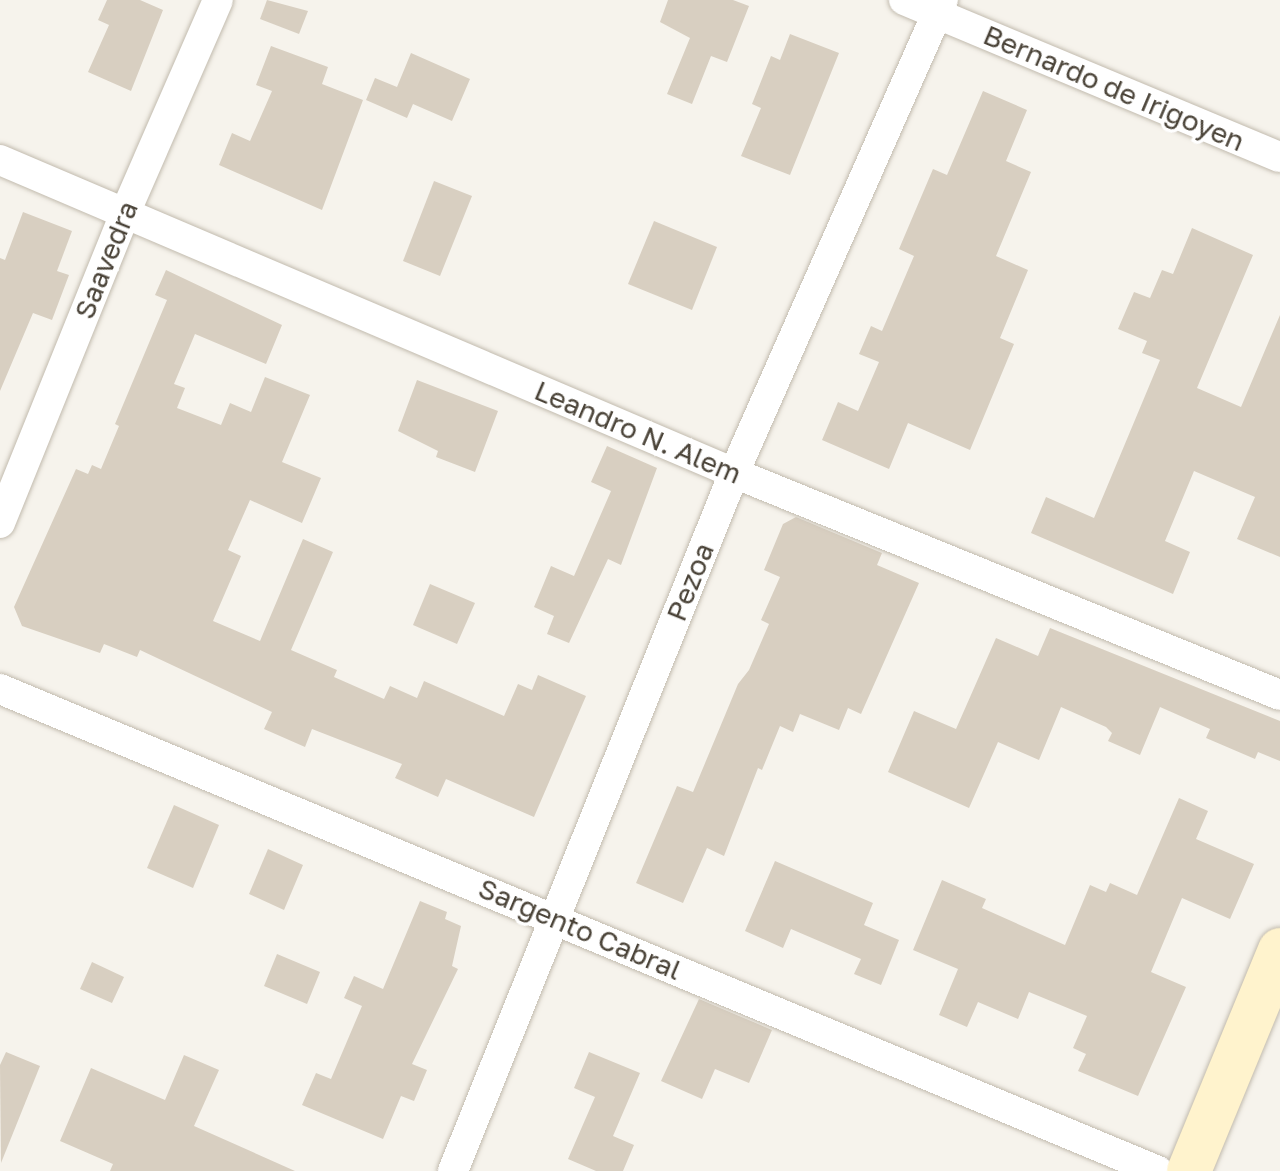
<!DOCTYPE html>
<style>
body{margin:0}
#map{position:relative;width:1280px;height:1171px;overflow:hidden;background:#f6f3ec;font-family:"Golos Text",sans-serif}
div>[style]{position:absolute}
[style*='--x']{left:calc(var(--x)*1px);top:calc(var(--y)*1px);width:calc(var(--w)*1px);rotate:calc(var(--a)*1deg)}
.building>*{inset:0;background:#d8cfc1}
.roads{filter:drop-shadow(0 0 2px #c2bbae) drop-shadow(0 0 2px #c2bbae)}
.street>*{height:30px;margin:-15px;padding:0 15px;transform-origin:15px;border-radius:15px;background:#fff}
.secondary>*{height:44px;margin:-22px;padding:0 22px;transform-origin:22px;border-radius:22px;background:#fff3cd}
span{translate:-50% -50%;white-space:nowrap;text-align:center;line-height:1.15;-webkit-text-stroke:7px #fff;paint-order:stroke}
.street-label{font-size:28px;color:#4b4439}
</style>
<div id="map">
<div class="building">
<div style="clip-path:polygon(107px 0,140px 0,163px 10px,131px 91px,88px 72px,109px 25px,98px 20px)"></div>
<div style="clip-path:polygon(267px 0,308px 11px,299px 34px,260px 19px)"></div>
<div style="clip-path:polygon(668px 0,733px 0,749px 6px,727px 62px,711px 56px,692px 104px,667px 94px,690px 38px,660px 22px)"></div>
<div style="clip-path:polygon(790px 34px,839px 53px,790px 175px,741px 156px,761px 108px,752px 104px,771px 56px,780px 60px)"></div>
<div style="clip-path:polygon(271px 46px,328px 67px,322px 84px,363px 100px,322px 210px,219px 165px,232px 133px,250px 141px,272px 91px,256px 85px)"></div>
<div style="clip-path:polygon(411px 53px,470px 79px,452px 121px,413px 104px,407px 118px,366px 100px,375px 78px,397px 87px)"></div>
<div style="clip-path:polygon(983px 91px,1027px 110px,1006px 161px,1031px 172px,996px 256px,1028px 270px,1000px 338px,1014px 344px,970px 450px,908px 423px,889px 469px,822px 440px,838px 402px,858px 411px,879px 362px,859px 354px,871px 326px,882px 331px,914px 256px,899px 249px,933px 169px,947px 175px)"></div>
<div style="clip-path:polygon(434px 181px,472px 196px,440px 276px,403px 261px)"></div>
<div style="clip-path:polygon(23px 212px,72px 231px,57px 271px,69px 275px,52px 320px,33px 313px,0 391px,0 258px,5px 260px)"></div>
<div style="clip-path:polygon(654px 221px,717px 247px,692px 310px,628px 284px)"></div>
<div style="clip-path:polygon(1192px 228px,1253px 255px,1197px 388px,1241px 407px,1280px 315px,1280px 557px,1237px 539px,1255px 497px,1194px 471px,1165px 541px,1190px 552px,1173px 594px,1031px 533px,1046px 497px,1094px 518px,1160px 360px,1142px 353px,1147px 341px,1118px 329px,1134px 292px,1150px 298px,1162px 270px,1173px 274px)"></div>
<div style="clip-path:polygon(166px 270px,282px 325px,266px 364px,195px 334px,174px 384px,185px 388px,177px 408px,221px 425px,230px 403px,251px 412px,265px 377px,310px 395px,282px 462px,321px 478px,302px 523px,250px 500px,228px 550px,241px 556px,213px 621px,260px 641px,303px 539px,333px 552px,291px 650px,337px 670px,334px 677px,384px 699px,390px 686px,417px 698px,424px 681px,504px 716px,518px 684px,532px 690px,538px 675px,586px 696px,534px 817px,446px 779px,438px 797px,395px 778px,402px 764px,312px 729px,305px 747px,264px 729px,272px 712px,140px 650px,137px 657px,104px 644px,100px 653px,22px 626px,14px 607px,76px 469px,88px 474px,92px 465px,101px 469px,119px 426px,115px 424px,167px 300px,155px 295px)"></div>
<div style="clip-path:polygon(417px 380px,498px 411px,475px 472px,436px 457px,438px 451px,398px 431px)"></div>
<div style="clip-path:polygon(607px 446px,657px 468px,621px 565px,608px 559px,569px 643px,547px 634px,554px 616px,534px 607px,551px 566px,574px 576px,611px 491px,591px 482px)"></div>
<div style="clip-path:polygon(796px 517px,882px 553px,877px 565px,919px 583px,861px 714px,848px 708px,839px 730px,800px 714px,793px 732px,780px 726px,762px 770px,758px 768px,724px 856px,707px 848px,683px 903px,636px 883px,677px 786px,693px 792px,738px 684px,749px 670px,769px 624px,761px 620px,780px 577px,764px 570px,783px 524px)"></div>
<div style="clip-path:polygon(430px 584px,475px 603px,457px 644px,413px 625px)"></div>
<div style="clip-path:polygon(1050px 628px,1280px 721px,1280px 761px,1258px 752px,1255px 759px,1206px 738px,1210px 729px,1160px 707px,1140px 755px,1108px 741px,1112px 733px,1106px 727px,1061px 707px,1039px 760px,998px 742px,969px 808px,888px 772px,914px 711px,956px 729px,996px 638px,1038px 656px)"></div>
<div style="clip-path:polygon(1179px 798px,1208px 811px,1196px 839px,1254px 864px,1230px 919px,1182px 898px,1151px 972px,1186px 987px,1138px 1096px,1078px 1071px,1086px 1054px,1073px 1048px,1087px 1016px,1029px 992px,1018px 1019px,978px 1002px,967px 1027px,939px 1015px,958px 969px,913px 950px,942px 880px,986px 899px,982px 908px,1065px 945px,1090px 885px,1106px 892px,1110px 883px,1137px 895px)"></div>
<div style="clip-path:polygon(174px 805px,219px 825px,193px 888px,147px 868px)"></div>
<div style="clip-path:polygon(268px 849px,303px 865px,284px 910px,249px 894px)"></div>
<div style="clip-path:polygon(775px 861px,873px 903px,864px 925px,899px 940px,881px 985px,854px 974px,861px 959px,791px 929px,783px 948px,745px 931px)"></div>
<div style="clip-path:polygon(420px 901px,447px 912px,445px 919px,461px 926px,452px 966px,458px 969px,412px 1064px,427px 1070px,414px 1101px,401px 1096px,383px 1139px,302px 1105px,316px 1073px,331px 1079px,362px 1006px,344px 998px,354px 976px,383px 989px)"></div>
<div style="clip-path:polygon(277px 954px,320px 972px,307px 1004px,264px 986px)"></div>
<div style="clip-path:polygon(92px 962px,124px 977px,112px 1003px,80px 989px)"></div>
<div style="clip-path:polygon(699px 999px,772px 1030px,749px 1083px,715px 1069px,702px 1099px,661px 1081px)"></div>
<div style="clip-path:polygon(6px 1052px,40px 1066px,1px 1163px,0 1065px)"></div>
<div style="clip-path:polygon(589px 1052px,640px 1073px,613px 1136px,634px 1145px,623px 1171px,596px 1171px,568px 1159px,595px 1097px,574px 1088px)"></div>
<div style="clip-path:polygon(184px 1055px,219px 1070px,194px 1126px,295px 1171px,110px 1171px,113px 1164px,60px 1141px,91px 1068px,165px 1100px)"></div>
</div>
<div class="roads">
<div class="street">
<div style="--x:904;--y:0;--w:407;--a:22.7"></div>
<div style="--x:0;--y:160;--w:798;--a:23.09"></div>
<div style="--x:734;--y:473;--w:589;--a:22.13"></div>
<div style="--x:0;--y:523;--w:334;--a:-68"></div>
<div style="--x:125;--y:213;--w:232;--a:-66.4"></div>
<div style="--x:0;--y:689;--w:1254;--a:22.6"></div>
<div style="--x:453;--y:1171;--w:752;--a:-68.07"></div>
<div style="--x:734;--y:473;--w:517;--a:-66.16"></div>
</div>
<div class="secondary">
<div style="--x:1189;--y:1171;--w:239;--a:-67.6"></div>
</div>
</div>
<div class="street-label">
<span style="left:1114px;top:88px;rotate:23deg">Bernardo de Irigoyen</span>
<span style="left:106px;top:260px;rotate:-68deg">Saavedra</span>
<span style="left:638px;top:432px;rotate:23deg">Leandro N. Alem</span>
<span style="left:690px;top:582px;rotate:-68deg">Pezoa</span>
<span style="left:580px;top:929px;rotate:23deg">Sargento Cabral</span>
</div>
</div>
